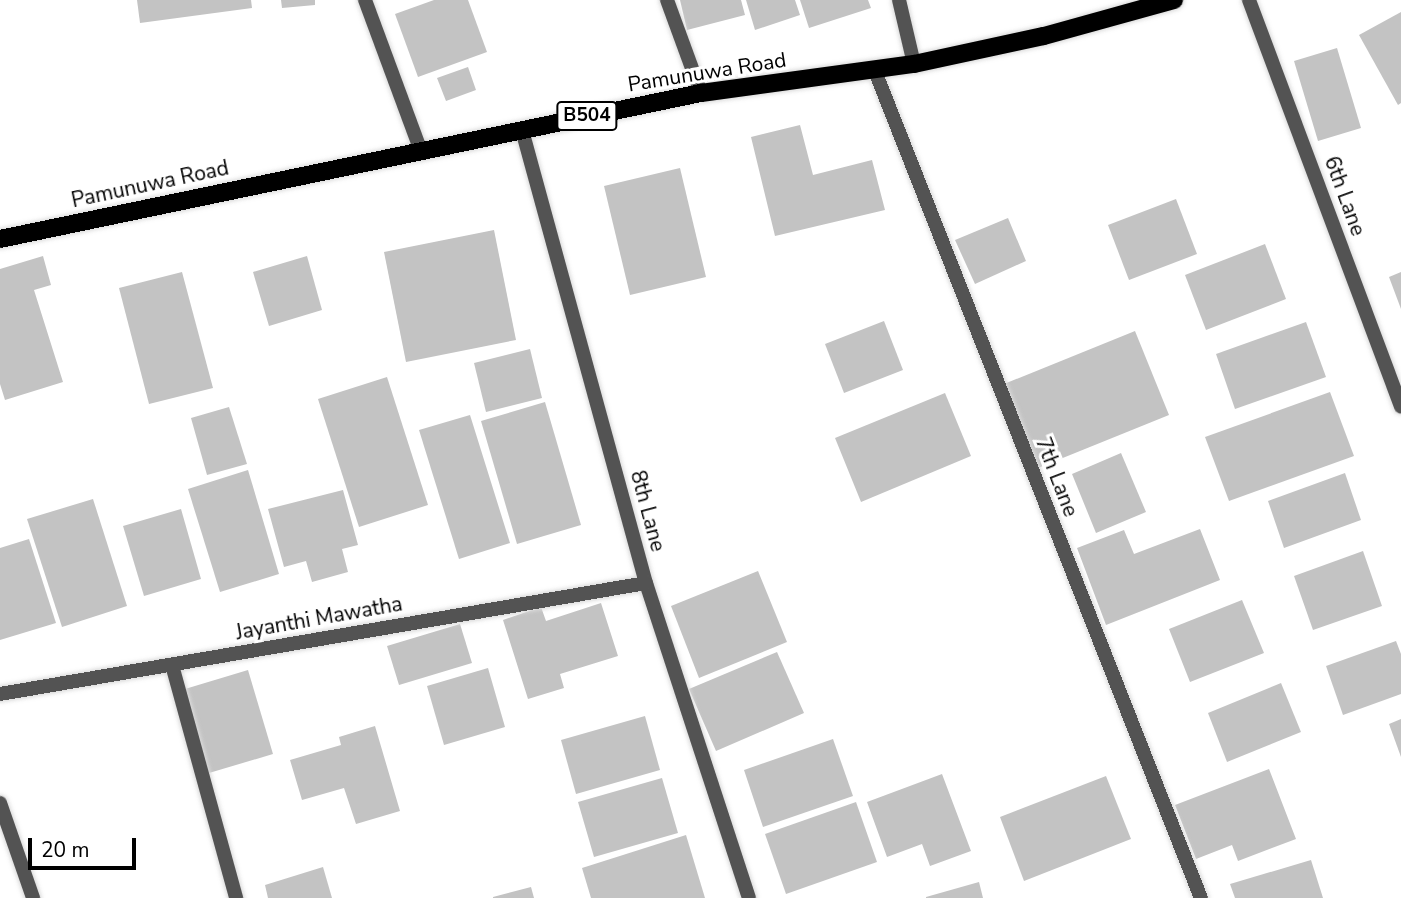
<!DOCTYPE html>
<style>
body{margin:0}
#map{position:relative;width:1401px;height:898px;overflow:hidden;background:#fff;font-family:"Nunito Sans",sans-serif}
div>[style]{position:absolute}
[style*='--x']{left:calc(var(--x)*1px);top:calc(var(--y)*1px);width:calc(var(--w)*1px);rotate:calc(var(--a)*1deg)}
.building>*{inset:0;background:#c3c3c3}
.roads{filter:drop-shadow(0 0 2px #dbdbdb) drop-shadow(0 0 2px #dbdbdb)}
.street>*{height:14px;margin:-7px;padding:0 7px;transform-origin:7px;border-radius:7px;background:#535353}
.primary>*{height:18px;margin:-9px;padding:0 9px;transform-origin:9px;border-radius:9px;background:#000}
span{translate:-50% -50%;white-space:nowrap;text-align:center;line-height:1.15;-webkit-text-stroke:6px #fff;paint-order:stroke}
.shield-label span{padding:2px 5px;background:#fff;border:2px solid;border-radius:5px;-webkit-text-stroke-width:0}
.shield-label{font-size:19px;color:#000;font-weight:700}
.street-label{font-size:21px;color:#000}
.scale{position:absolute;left:28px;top:838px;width:108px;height:32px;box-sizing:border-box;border:4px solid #000;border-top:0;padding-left:9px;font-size:21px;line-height:24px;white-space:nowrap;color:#000;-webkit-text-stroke:5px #fff;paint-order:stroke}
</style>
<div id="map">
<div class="building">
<div style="clip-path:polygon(137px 0,251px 0,252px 8px,140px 23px)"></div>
<div style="clip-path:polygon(281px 0,315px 0,315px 5px,282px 8px)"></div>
<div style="clip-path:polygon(434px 0,468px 0,487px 52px,418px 77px,395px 14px)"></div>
<div style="clip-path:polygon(680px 0,741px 0,745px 15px,687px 30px)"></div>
<div style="clip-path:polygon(746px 0,795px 0,800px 15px,755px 30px)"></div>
<div style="clip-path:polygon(800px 0,868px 0,871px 8px,809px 28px)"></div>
<div style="clip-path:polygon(1401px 12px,1401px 103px,1398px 105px,1359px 35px)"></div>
<div style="clip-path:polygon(1337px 48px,1361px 128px,1318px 141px,1294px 61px)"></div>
<div style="clip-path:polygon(468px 67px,476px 90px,446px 101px,437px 78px)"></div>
<div style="clip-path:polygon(800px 125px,813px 175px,872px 160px,885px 210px,775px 236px,751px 137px)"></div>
<div style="clip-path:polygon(680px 168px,706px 277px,630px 295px,604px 186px)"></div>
<div style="clip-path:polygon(1176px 199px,1197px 254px,1129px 280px,1108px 225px)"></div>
<div style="clip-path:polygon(1008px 218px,1026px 261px,975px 284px,955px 240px)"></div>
<div style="clip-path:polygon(494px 230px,516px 340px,406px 362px,384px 252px)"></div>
<div style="clip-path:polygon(1265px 244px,1286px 299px,1206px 330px,1185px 275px)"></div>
<div style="clip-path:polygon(43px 256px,51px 285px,34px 290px,63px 382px,5px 400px,0 384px,0 269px)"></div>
<div style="clip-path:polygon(307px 256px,322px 310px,269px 326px,253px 272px)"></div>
<div style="clip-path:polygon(182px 272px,213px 388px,149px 404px,119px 288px)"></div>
<div style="clip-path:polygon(1401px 272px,1401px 309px,1389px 277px)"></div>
<div style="clip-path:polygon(884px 321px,903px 370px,844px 393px,825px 344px)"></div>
<div style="clip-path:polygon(1306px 322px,1326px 377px,1235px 409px,1216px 354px)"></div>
<div style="clip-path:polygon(1135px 331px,1169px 415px,1038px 468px,1004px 384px)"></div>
<div style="clip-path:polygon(530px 349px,542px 398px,486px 412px,474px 363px)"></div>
<div style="clip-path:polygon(387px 377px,428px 505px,359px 527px,318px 399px)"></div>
<div style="clip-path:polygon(1330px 392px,1354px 456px,1229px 501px,1205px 437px)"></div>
<div style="clip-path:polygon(945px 393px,971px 456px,861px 502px,835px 438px)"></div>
<div style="clip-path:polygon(545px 402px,581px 525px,517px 544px,481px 421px)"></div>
<div style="clip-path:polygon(229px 407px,247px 464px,207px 475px,191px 418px)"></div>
<div style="clip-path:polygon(470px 415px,510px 543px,459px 559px,419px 430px)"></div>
<div style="clip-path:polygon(1121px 453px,1146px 512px,1096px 533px,1072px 474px)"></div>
<div style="clip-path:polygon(248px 470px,279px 574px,220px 592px,188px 489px)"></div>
<div style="clip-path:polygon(1345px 473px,1361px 520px,1284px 548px,1268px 501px)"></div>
<div style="clip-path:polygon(343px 490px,358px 545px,342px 549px,348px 572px,312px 582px,306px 561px,284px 567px,268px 509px)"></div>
<div style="clip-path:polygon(93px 499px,127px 606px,62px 627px,27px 519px)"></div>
<div style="clip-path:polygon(181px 509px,201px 579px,144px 596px,123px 526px)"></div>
<div style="clip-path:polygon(1200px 529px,1220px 580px,1106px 625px,1077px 548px,1124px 530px,1134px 554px)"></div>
<div style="clip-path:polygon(29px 539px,56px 623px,0 640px,0 548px)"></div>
<div style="clip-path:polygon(1363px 551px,1382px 606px,1313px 630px,1294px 576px)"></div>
<div style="clip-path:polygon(758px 571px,787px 642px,699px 678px,671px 606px)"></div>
<div style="clip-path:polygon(1242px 600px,1264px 653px,1190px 682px,1169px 629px)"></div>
<div style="clip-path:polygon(601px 603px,618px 656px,560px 674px,564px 688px,528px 699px,503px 620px,541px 607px,546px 621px)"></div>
<div style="clip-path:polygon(460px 624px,472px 663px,399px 685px,387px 646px)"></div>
<div style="clip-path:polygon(1396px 641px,1401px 654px,1401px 694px,1343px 715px,1326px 666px)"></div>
<div style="clip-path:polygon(777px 652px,804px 713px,716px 751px,689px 689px)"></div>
<div style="clip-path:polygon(488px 668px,505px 727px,444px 745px,427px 686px)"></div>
<div style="clip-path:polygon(248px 670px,273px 754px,209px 773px,185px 689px)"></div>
<div style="clip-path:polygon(1281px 683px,1301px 732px,1227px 762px,1208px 713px)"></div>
<div style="clip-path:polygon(645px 716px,660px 770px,576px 794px,561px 740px)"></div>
<div style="clip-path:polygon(1401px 719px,1401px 757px,1389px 724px)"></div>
<div style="clip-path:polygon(375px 726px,400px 811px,356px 824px,344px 788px,302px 800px,290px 760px,341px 745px,339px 737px)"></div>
<div style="clip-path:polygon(833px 739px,853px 796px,763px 827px,744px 770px)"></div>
<div style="clip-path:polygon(1269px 769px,1296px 839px,1238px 861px,1232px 845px,1196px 859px,1175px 805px)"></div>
<div style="clip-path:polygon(942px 774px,971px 851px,930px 866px,922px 844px,887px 857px,867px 802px)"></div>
<div style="clip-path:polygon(1106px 776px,1131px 839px,1024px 881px,1000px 817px)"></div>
<div style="clip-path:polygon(662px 778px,678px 833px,594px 857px,578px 802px)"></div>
<div style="clip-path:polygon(856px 802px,877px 862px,786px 894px,765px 834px)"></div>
<div style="clip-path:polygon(686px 835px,705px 898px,591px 898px,582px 868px)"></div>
<div style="clip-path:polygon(1311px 860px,1323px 898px,1235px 898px,1230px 884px)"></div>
<div style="clip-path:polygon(323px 867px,332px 898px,268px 898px,265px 885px)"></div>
<div style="clip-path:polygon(979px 882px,983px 898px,926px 898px,926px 897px)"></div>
<div style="clip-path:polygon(531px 887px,534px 898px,493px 898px,493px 897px)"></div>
</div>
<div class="roads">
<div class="street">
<div style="--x:365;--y:0;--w:159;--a:69.7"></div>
<div style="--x:667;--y:0;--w:99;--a:69.9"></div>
<div style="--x:899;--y:0;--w:66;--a:76.8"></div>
<div style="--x:1249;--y:0;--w:434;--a:69.5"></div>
<div style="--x:875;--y:71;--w:889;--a:68.49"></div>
<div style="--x:522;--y:130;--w:470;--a:74.7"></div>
<div style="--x:646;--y:583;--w:331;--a:71.9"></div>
<div style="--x:172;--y:665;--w:242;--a:74.6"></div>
<div style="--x:0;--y:694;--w:655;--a:-9.75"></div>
<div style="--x:0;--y:803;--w:101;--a:70.8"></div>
</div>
<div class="primary">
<div style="--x:0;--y:239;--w:716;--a:-11.77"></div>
<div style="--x:701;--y:93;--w:215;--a:-7.8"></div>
<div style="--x:914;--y:64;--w:133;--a:-12.2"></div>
<div style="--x:1044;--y:36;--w:135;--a:-15.5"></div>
</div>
</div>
<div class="shield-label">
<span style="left:587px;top:116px">B504</span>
</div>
<div class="street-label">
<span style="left:707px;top:72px;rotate:-9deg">Pamunuwa Road</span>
<span style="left:150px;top:184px;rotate:-12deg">Pamunuwa Road</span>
<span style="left:1345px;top:196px;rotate:70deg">6th Lane</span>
<span style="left:1057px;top:477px;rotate:69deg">7th Lane</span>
<span style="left:648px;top:511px;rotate:75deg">8th Lane</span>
<span style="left:319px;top:618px;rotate:-10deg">Jayanthi Mawatha</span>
</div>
<div class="scale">20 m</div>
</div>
